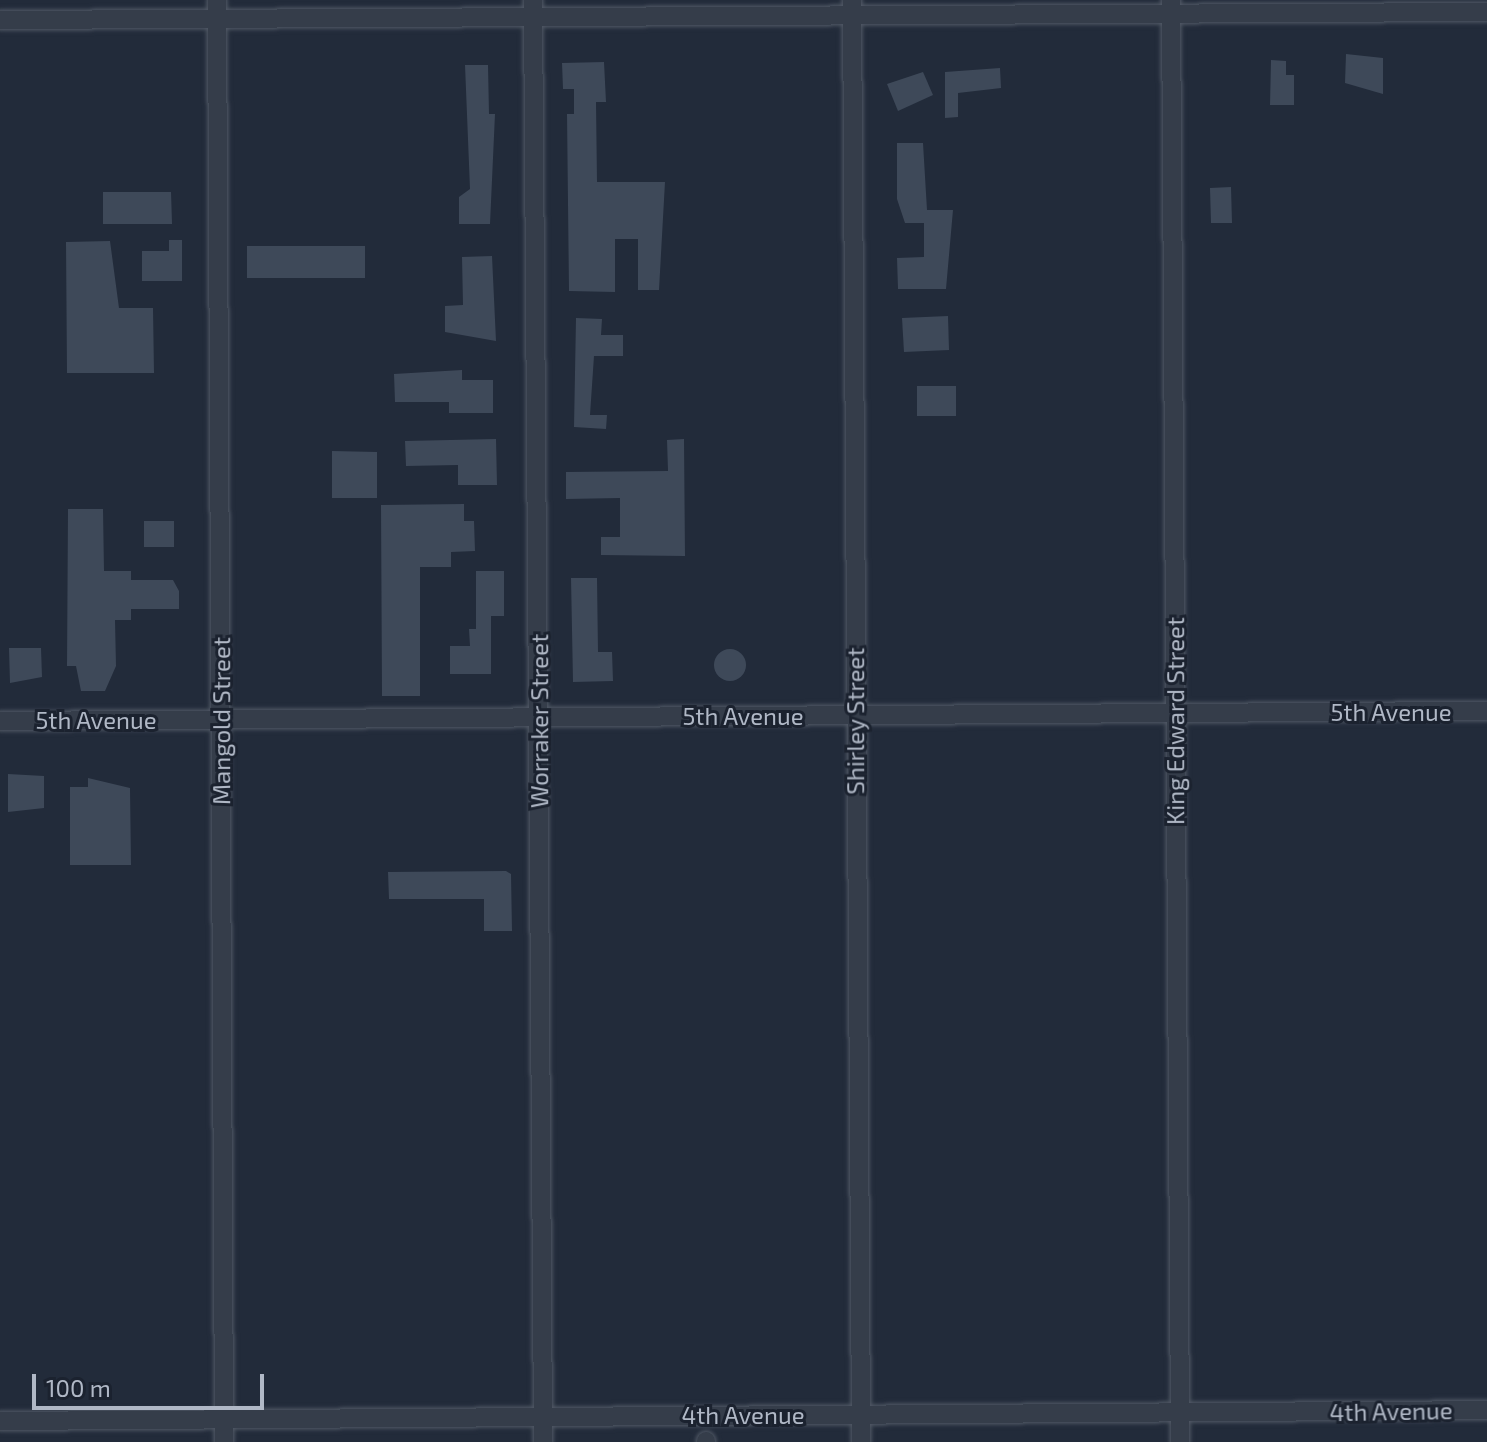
<!DOCTYPE html>
<style>
body{margin:0}
#map{position:relative;width:1487px;height:1442px;overflow:hidden;background:#222b3a;font-family:"Exo 2",sans-serif}
div>[style]{position:absolute}
[style*='--x']{left:calc(var(--x)*1px);top:calc(var(--y)*1px);width:calc(var(--w)*1px);rotate:calc(var(--a)*1deg)}
.building>*{inset:0;background:#3e4959}
.round{border-radius:50%}
.roads{filter:drop-shadow(0 0 2px #505865) drop-shadow(0 0 2px #505865)}
.street>*{height:18px;margin:-9px;padding:0 9px;transform-origin:9px;border-radius:9px;background:#353d4a}
span{translate:-50% -50%;white-space:nowrap;text-align:center;line-height:1.15;-webkit-text-stroke:6px #1b222f;paint-order:stroke}
.street-label{font-size:24px;color:#b0b8c6}
.scale{position:absolute;left:32px;top:1374px;width:232px;height:36px;box-sizing:border-box;border:4px solid #b0b8c6;border-top:0;padding-left:10px;font-size:24px;line-height:28px;white-space:nowrap;color:#b0b8c6;-webkit-text-stroke:6px #1b222f;paint-order:stroke}
</style>
<div id="map">
<div class="building">
<div style="clip-path:polygon(1346px 54px,1383px 58px,1383px 94px,1345px 83px)"></div>
<div style="clip-path:polygon(1271px 60px,1286px 61px,1286px 75px,1294px 75px,1294px 105px,1270px 105px)"></div>
<div style="clip-path:polygon(604px 62px,606px 102px,596px 102px,597px 182px,665px 182px,659px 290px,638px 290px,638px 239px,615px 239px,615px 292px,569px 291px,567px 114px,574px 114px,574px 89px,563px 89px,562px 63px)"></div>
<div style="clip-path:polygon(465px 65px,488px 65px,489px 114px,495px 114px,490px 224px,459px 224px,459px 197px,470px 189px)"></div>
<div style="clip-path:polygon(1000px 68px,1001px 88px,958px 93px,958px 117px,945px 118px,945px 72px)"></div>
<div style="clip-path:polygon(923px 72px,933px 95px,898px 111px,887px 84px)"></div>
<div style="clip-path:polygon(897px 143px,923px 143px,927px 210px,953px 210px,946px 289px,898px 289px,897px 258px,924px 257px,924px 223px,905px 223px,897px 199px)"></div>
<div style="clip-path:polygon(1231px 187px,1232px 223px,1211px 223px,1210px 188px)"></div>
<div style="clip-path:polygon(103px 192px,171px 192px,172px 224px,103px 224px)"></div>
<div style="clip-path:polygon(169px 240px,182px 240px,182px 281px,142px 281px,142px 251px,169px 251px)"></div>
<div style="clip-path:polygon(110px 241px,119px 308px,153px 308px,154px 373px,67px 373px,66px 242px)"></div>
<div style="clip-path:polygon(247px 246px,365px 246px,365px 278px,247px 278px)"></div>
<div style="clip-path:polygon(492px 256px,496px 341px,445px 332px,445px 306px,463px 305px,462px 257px)"></div>
<div style="clip-path:polygon(948px 316px,949px 350px,904px 352px,902px 318px)"></div>
<div style="clip-path:polygon(576px 318px,602px 319px,601px 335px,623px 335px,623px 356px,594px 356px,590px 415px,607px 415px,606px 429px,574px 427px)"></div>
<div style="clip-path:polygon(462px 370px,462px 380px,493px 380px,493px 413px,449px 413px,449px 402px,395px 402px,394px 374px)"></div>
<div style="clip-path:polygon(917px 386px,956px 386px,956px 416px,917px 416px)"></div>
<div style="clip-path:polygon(496px 439px,497px 485px,458px 485px,458px 465px,406px 466px,405px 441px)"></div>
<div style="clip-path:polygon(684px 439px,685px 556px,601px 555px,601px 537px,620px 537px,620px 498px,566px 499px,566px 472px,668px 471px,667px 440px)"></div>
<div style="clip-path:polygon(332px 451px,377px 452px,377px 498px,332px 498px)"></div>
<div style="clip-path:polygon(464px 504px,464px 521px,474px 521px,475px 551px,451px 552px,451px 567px,420px 567px,420px 696px,382px 696px,381px 505px)"></div>
<div style="clip-path:polygon(68px 509px,103px 509px,104px 571px,131px 571px,131px 580px,173px 580px,179px 591px,179px 609px,131px 609px,131px 620px,115px 620px,116px 666px,105px 691px,81px 691px,76px 666px,67px 666px)"></div>
<div style="clip-path:polygon(144px 521px,174px 521px,174px 547px,144px 547px)"></div>
<div style="clip-path:polygon(476px 571px,504px 571px,504px 616px,491px 616px,491px 674px,450px 674px,450px 646px,470px 646px,469px 629px,476px 629px)"></div>
<div style="clip-path:polygon(571px 578px,597px 578px,598px 652px,612px 652px,613px 681px,573px 682px)"></div>
<div style="clip-path:polygon(9px 648px,41px 648px,42px 677px,10px 683px)"></div>
<div class="round" style="left:714px;top:649px;width:32px;height:32px"></div>
<div style="clip-path:polygon(8px 774px,44px 776px,44px 808px,8px 812px)"></div>
<div style="clip-path:polygon(88px 778px,130px 788px,131px 865px,70px 865px,70px 787px,88px 787px)"></div>
<div style="clip-path:polygon(506px 871px,511px 874px,512px 931px,484px 931px,484px 899px,389px 899px,388px 872px)"></div>
</div>
<div class="roads">
<div class="street">
<div style="--x:217;--y:0;--w:1442;--a:89.72"></div>
<div style="--x:533;--y:0;--w:1442;--a:89.6"></div>
<div style="--x:852;--y:0;--w:1442;--a:89.64"></div>
<div style="--x:1171;--y:0;--w:1442;--a:89.64"></div>
<div style="--x:0;--y:20;--w:1487;--a:-0.31"></div>
<div style="--x:0;--y:721;--w:1487;--a:-0.39"></div>
<div style="--x:0;--y:1421;--w:1487;--a:-0.42"></div>
<div style="--x:706;--y:1441;--w:1;--a:90"></div>
</div>
</div>
<div class="street-label">
<span style="left:1391px;top:712px">5th Avenue</span>
<span style="left:743px;top:716px">5th Avenue</span>
<span style="left:96px;top:720px">5th Avenue</span>
<span style="left:221px;top:721px;rotate:-90deg">Mangold Street</span>
<span style="left:539px;top:721px;rotate:-90deg">Worraker Street</span>
<span style="left:855px;top:721px;rotate:-90deg">Shirley Street</span>
<span style="left:1175px;top:721px;rotate:-90deg">King Edward Street</span>
<span style="left:1391px;top:1411px;rotate:-1deg">4th Avenue</span>
<span style="left:743px;top:1415px">4th Avenue</span>
</div>
<div class="scale">100 m</div>
</div>
